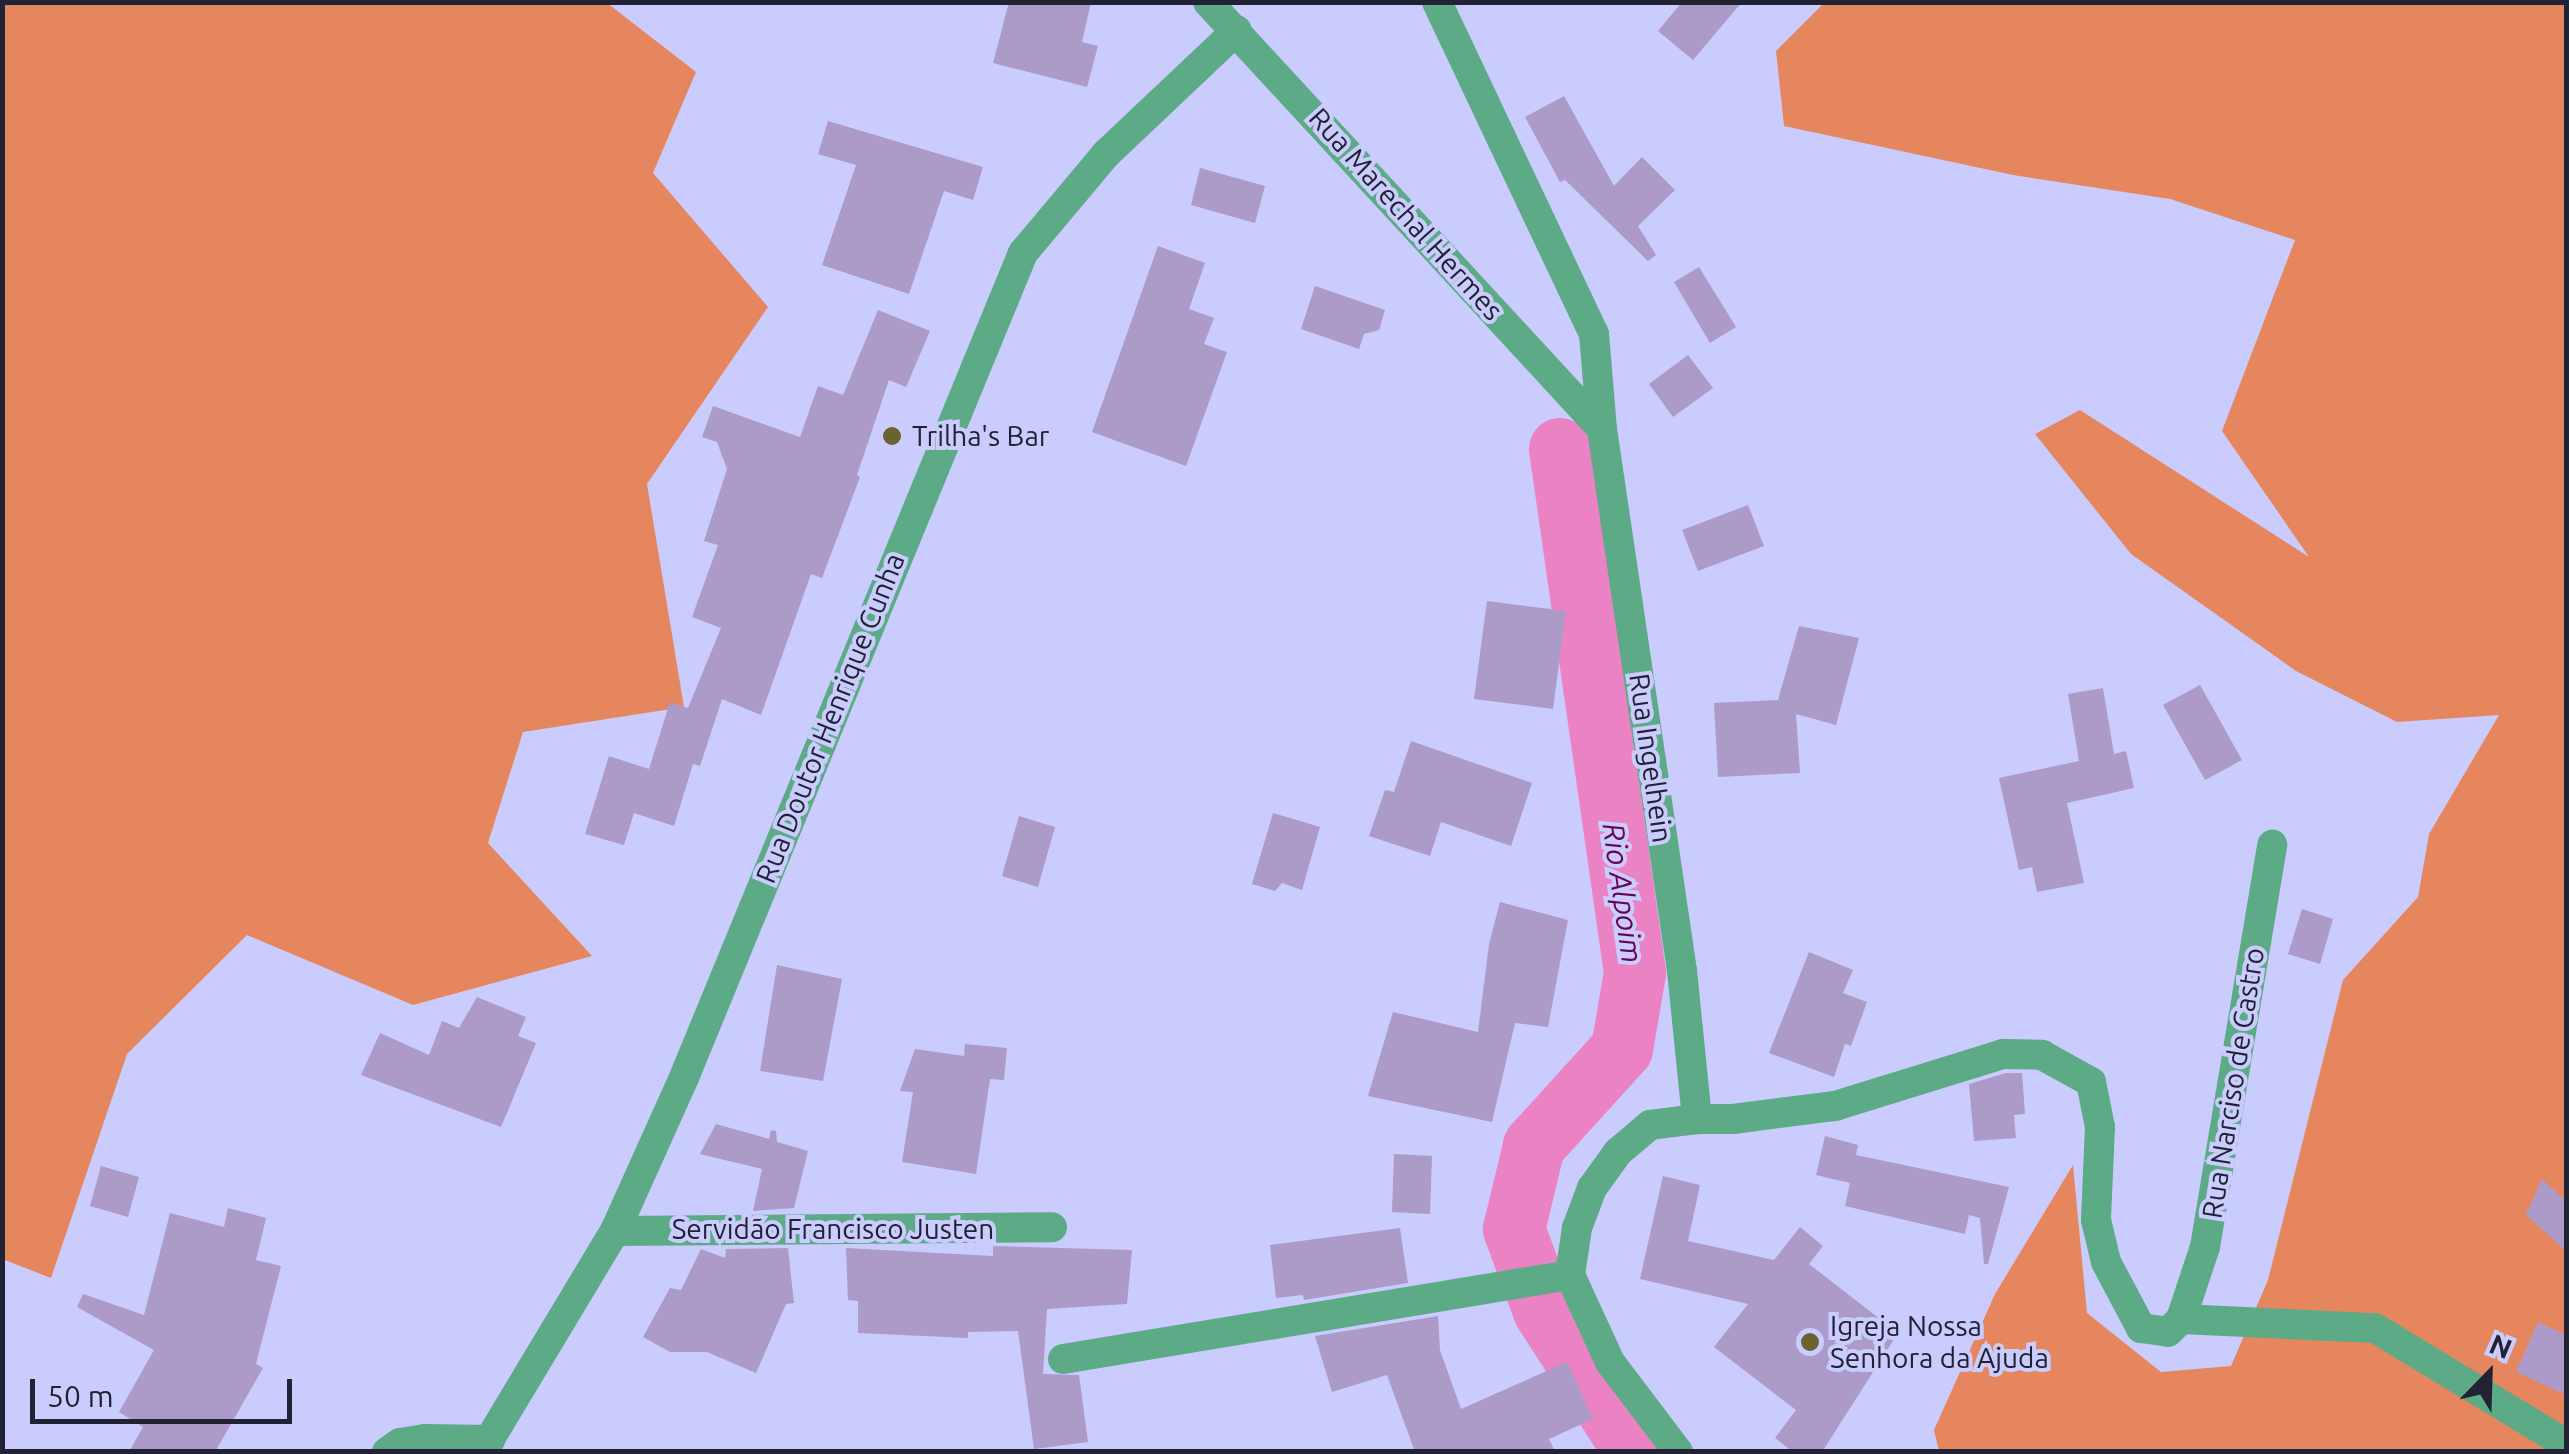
<!DOCTYPE html>
<meta charset="utf-8">
<style>
body{margin:0}
#map{position:relative;width:2569px;height:1454px;overflow:hidden;background:#caccfd;font-family:Ubuntu,sans-serif}
div>[style]{position:absolute}
[style*='--x']{left:calc(var(--x)*1px);top:calc(var(--y)*1px);width:calc(var(--w)*1px);rotate:calc(var(--a)*1deg)}
.green>*{inset:0;background:#e6865e}
.river>*{height:62px;margin:-31px;padding:0 31px;transform-origin:31px;border-radius:31px;background:#eb82c4}
.building>*{inset:0;background:#ac9ac8}
.minor>*{height:30px;margin:-15px;padding:0 15px;transform-origin:15px;border-radius:15px;background:#5caa86}
.dots>*{width:28px;height:28px;translate:-50% -50%;box-sizing:border-box;border:5px solid #caccfd;border-radius:50%}
span{translate:-50% -50%;white-space:nowrap;text-align:center;line-height:1.15;-webkit-text-stroke:8px #caccfd;paint-order:stroke}
.street-label{font-size:28px;color:#212234}
.poi-label{font-size:28px;color:#212234}
.left{translate:0 -50%;text-align:left}
.water-label{font-size:30px;color:#67054d;font-style:italic}
.frame{position:absolute;inset:0;border:5px solid #212234;pointer-events:none}
.north{position:absolute;left:2439px;top:1324px;width:100px;height:100px;-webkit-text-stroke:8px #caccfd;paint-order:stroke;rotate:23deg;font-size:28px;font-weight:700;line-height:40px;text-align:center;color:#212234}
.north::after{content:'';display:block;margin:auto;width:35px;height:45px;background:#212234;clip-path:polygon(50% 0,100% 100%,50% 72%,0 100%)}
.scale{position:absolute;left:30px;top:1379px;width:262px;height:45px;box-sizing:border-box;border:5px solid #212234;border-top:0;padding-left:12px;font-size:30px;line-height:35px;white-space:nowrap;color:#212234;-webkit-text-stroke:8px #caccfd;paint-order:stroke}
</style>
<div id="map">
<div class="green">
<div style="clip-path:polygon(2px 3px,607px 3px,696px 72px,653px 173px,768px 307px,647px 484px,684px 707px,523px 732px,488px 843px,592px 956px,413px 1005px,247px 935px,127px 1054px,51px 1278px,2px 1259px)"></div>
<div style="clip-path:polygon(1824px 3px,2566px 3px,2566px 1451px,1939px 1451px,1934px 1430px,1995px 1294px,2073px 1165px,2087px 1313px,2161px 1372px,2231px 1366px,2268px 1280px,2343px 980px,2418px 897px,2429px 834px,2499px 715px,2397px 722px,2296px 671px,2131px 554px,2035px 434px,2080px 410px,2309px 557px,2222px 431px,2295px 240px,2170px 199px,2013px 175px,1784px 126px,1776px 51px)"></div>
</div>
<div class="river">
<div style="--x:1560;--y:449;--w:529;--a:81.85"></div>
<div style="--x:1635;--y:973;--w:77;--a:99.7"></div>
<div style="--x:1622;--y:1049;--w:131;--a:132.2"></div>
<div style="--x:1534;--y:1146;--w:85;--a:103.5"></div>
<div style="--x:1514;--y:1229;--w:87;--a:69.9"></div>
<div style="--x:1544;--y:1311;--w:168;--a:57.2"></div>
</div>
<div class="building">
<div style="clip-path:polygon(1009px 2px,1091px 2px,1082px 42px,1098px 46px,1087px 87px,993px 63px)"></div>
<div style="clip-path:polygon(1682px 2px,1742px 2px,1693px 60px,1658px 31px)"></div>
<div style="clip-path:polygon(1564px 96px,1614px 186px,1642px 157px,1675px 190px,1638px 226px,1656px 255px,1648px 261px,1565px 180px,1560px 182px,1525px 117px)"></div>
<div style="clip-path:polygon(828px 121px,983px 167px,973px 200px,944px 191px,909px 294px,822px 265px,856px 165px,818px 154px)"></div>
<div style="clip-path:polygon(1200px 168px,1265px 186px,1255px 223px,1191px 205px)"></div>
<div style="clip-path:polygon(1158px 246px,1205px 263px,1189px 309px,1214px 318px,1204px 344px,1227px 352px,1186px 466px,1092px 432px)"></div>
<div style="clip-path:polygon(1699px 267px,1736px 327px,1710px 343px,1674px 282px)"></div>
<div style="clip-path:polygon(1315px 286px,1385px 310px,1379px 330px,1364px 334px,1359px 349px,1301px 329px)"></div>
<div style="clip-path:polygon(878px 310px,930px 331px,906px 387px,889px 380px,857px 475px,860px 477px,822px 578px,811px 574px,761px 715px,722px 699px,700px 766px,693px 764px,674px 826px,634px 813px,624px 845px,585px 834px,609px 756px,649px 769px,670px 702px,688px 708px,721px 628px,692px 617px,718px 545px,704px 541px,727px 469px,717px 442px,702px 437px,713px 406px,800px 437px,818px 386px,843px 395px)"></div>
<div style="clip-path:polygon(1688px 355px,1713px 388px,1673px 417px,1649px 384px)"></div>
<div style="clip-path:polygon(1748px 505px,1764px 546px,1698px 571px,1682px 530px)"></div>
<div style="clip-path:polygon(1487px 601px,1566px 611px,1553px 709px,1474px 699px)"></div>
<div style="clip-path:polygon(1799px 626px,1859px 638px,1836px 725px,1796px 714px,1800px 773px,1718px 777px,1714px 703px,1778px 700px)"></div>
<div style="clip-path:polygon(2200px 685px,2242px 760px,2205px 780px,2163px 705px)"></div>
<div style="clip-path:polygon(2103px 688px,2114px 754px,2126px 751px,2134px 788px,2067px 803px,2084px 883px,2037px 892px,2032px 867px,2019px 870px,1999px 778px,2079px 761px,2068px 694px)"></div>
<div style="clip-path:polygon(1411px 741px,1532px 783px,1511px 846px,1441px 822px,1430px 856px,1369px 836px,1385px 790px,1394px 792px)"></div>
<div style="clip-path:polygon(1273px 813px,1320px 827px,1302px 890px,1282px 883px,1275px 891px,1252px 884px)"></div>
<div style="clip-path:polygon(1019px 816px,1055px 827px,1038px 887px,1002px 876px)"></div>
<div style="clip-path:polygon(1500px 902px,1568px 920px,1548px 1027px,1515px 1023px,1492px 1122px,1368px 1096px,1393px 1012px,1478px 1032px,1489px 944px)"></div>
<div style="clip-path:polygon(2302px 909px,2333px 919px,2320px 964px,2288px 954px)"></div>
<div style="clip-path:polygon(1809px 952px,1853px 970px,1843px 993px,1867px 1002px,1851px 1046px,1845px 1044px,1834px 1077px,1769px 1053px)"></div>
<div style="clip-path:polygon(777px 965px,842px 979px,823px 1081px,760px 1071px)"></div>
<div style="clip-path:polygon(477px 997px,526px 1017px,518px 1036px,536px 1043px,501px 1127px,361px 1075px,380px 1033px,429px 1055px,442px 1021px,459px 1028px)"></div>
<div style="clip-path:polygon(965px 1044px,1007px 1048px,1004px 1080px,990px 1079px,976px 1174px,902px 1162px,913px 1092px,900px 1091px,915px 1049px,964px 1056px)"></div>
<div style="clip-path:polygon(2006px 1073px,2022px 1073px,2025px 1114px,2014px 1115px,2016px 1138px,1974px 1141px,1969px 1084px)"></div>
<div style="clip-path:polygon(716px 1124px,769px 1139px,771px 1130px,776px 1131px,777px 1142px,808px 1151px,794px 1208px,753px 1211px,762px 1169px,700px 1154px)"></div>
<div style="clip-path:polygon(1825px 1136px,1858px 1145px,1856px 1155px,2009px 1187px,1988px 1264px,1984px 1264px,1980px 1218px,1969px 1215px,1965px 1234px,1845px 1206px,1850px 1183px,1816px 1175px)"></div>
<div style="clip-path:polygon(1394px 1154px,1432px 1156px,1430px 1214px,1392px 1212px)"></div>
<div style="clip-path:polygon(101px 1166px,139px 1177px,128px 1217px,90px 1206px)"></div>
<div style="clip-path:polygon(1663px 1176px,1700px 1185px,1688px 1241px,1774px 1260px,1800px 1227px,1823px 1246px,1809px 1264px,1898px 1333px,1822px 1452px,1793px 1452px,1775px 1438px,1796px 1410px,1714px 1347px,1748px 1304px,1640px 1279px)"></div>
<div style="clip-path:polygon(2542px 1179px,2566px 1201px,2566px 1251px,2526px 1215px)"></div>
<div style="clip-path:polygon(228px 1208px,266px 1218px,256px 1260px,281px 1266px,256px 1364px,263px 1368px,215px 1452px,129px 1452px,143px 1427px,119px 1412px,154px 1350px,77px 1307px,83px 1294px,144px 1315px,170px 1213px,224px 1227px)"></div>
<div style="clip-path:polygon(1400px 1228px,1408px 1283px,1304px 1300px,1303px 1295px,1276px 1298px,1270px 1245px)"></div>
<div style="clip-path:polygon(993px 1246px,1132px 1250px,1127px 1304px,1047px 1309px,1043px 1374px,1079px 1375px,1088px 1442px,1034px 1449px,1018px 1331px,968px 1332px,968px 1338px,858px 1333px,858px 1301px,848px 1300px,846px 1248px,993px 1256px)"></div>
<div style="clip-path:polygon(788px 1248px,794px 1303px,786px 1304px,756px 1373px,707px 1352px,670px 1352px,643px 1337px,670px 1288px,681px 1290px,701px 1249px,725px 1258px,726px 1249px)"></div>
<div style="clip-path:polygon(1438px 1316px,1440px 1350px,1461px 1409px,1567px 1362px,1593px 1419px,1549px 1439px,1555px 1452px,1415px 1452px,1387px 1375px,1332px 1392px,1315px 1336px)"></div>
<div style="clip-path:polygon(2538px 1322px,2566px 1335px,2566px 1395px,2516px 1372px)"></div>
</div>
<div class="minor">
<div style="--x:1208;--y:2;--w:581;--a:47.3"></div>
<div style="--x:1437;--y:2;--w:367;--a:64.7"></div>
<div style="--x:1594;--y:334;--w:95;--a:85.2"></div>
<div style="--x:1602;--y:429;--w:548;--a:81.6"></div>
<div style="--x:1682;--y:971;--w:149;--a:84.2"></div>
<div style="--x:1697;--y:1119;--w:47;--a:172.7"></div>
<div style="--x:1650;--y:1125;--w:42;--a:139.8"></div>
<div style="--x:1618;--y:1152;--w:44;--a:125.8"></div>
<div style="--x:1592;--y:1188;--w:43;--a:110.6"></div>
<div style="--x:1577;--y:1228;--w:48;--a:98.5"></div>
<div style="--x:1570;--y:1275;--w:96;--a:65.3"></div>
<div style="--x:1610;--y:1362;--w:113;--a:52.9"></div>
<div style="--x:1697;--y:1119;--w:36;--a:0"></div>
<div style="--x:1733;--y:1119;--w:103;--a:-7.3"></div>
<div style="--x:1835;--y:1106;--w:176;--a:-17.2"></div>
<div style="--x:2003;--y:1054;--w:39;--a:1"></div>
<div style="--x:2042;--y:1055;--w:56;--a:28.9"></div>
<div style="--x:2091;--y:1082;--w:46;--a:78.7"></div>
<div style="--x:2100;--y:1127;--w:93;--a:92.5"></div>
<div style="--x:2096;--y:1220;--w:43;--a:76.6"></div>
<div style="--x:2106;--y:1262;--w:75;--a:62.1"></div>
<div style="--x:2141;--y:1328;--w:27;--a:8"></div>
<div style="--x:2168;--y:1332;--w:18;--a:-45"></div>
<div style="--x:2181;--y:1319;--w:76;--a:-71.6"></div>
<div style="--x:2205;--y:1247;--w:408;--a:-80.5"></div>
<div style="--x:615;--y:1231;--w:437;--a:-0.5"></div>
<div style="--x:2181;--y:1319;--w:194;--a:2.7"></div>
<div style="--x:2375;--y:1328;--w:223;--a:31.3"></div>
<div style="--x:1063;--y:1359;--w:514;--a:-9.41"></div>
<div style="--x:387;--y:1452;--w:16;--a:-35"></div>
<div style="--x:400;--y:1443;--w:25;--a:-9"></div>
<div style="--x:425;--y:1439;--w:65;--a:0.9"></div>
<div style="--x:482;--y:1452;--w:258;--a:-59"></div>
<div style="--x:615;--y:1231;--w:171;--a:-65.8"></div>
<div style="--x:685;--y:1075;--w:889;--a:-67.65"></div>
<div style="--x:1023;--y:253;--w:129;--a:-50"></div>
<div style="--x:1106;--y:154;--w:180;--a:-43.4"></div>
</div>
<div class="dots">
<div style="left:892px;top:436px;background:#68632f"></div>
<div style="left:1810px;top:1342px;background:#68632f"></div>
</div>
<div class="street-label">
<span style="left:1406px;top:214px;rotate:48deg">Rua Marechal Hermes</span>
<span style="left:830px;top:718px;rotate:-68deg">Rua Doutor Henrique Cunha</span>
<span style="left:1651px;top:758px;rotate:82deg">Rua Ingelhein</span>
<span style="left:2233px;top:1083px;rotate:-81deg">Rua Narciso de Castro</span>
<span style="left:833px;top:1229px">Servidão Francisco Justen</span>
</div>
<div class="poi-label">
<span class="left" style="left:912px;top:436px">Trilha's Bar</span>
<span class="left" style="left:1830px;top:1342px">Igreja Nossa<br>Senhora da Ajuda</span>
</div>
<div class="water-label">
<span style="left:1623px;top:893px;rotate:82deg">Rio Alpoim</span>
</div>
<div class="frame"></div>
<div class="north">N</div>
<div class="scale">50 m</div>
</div>
